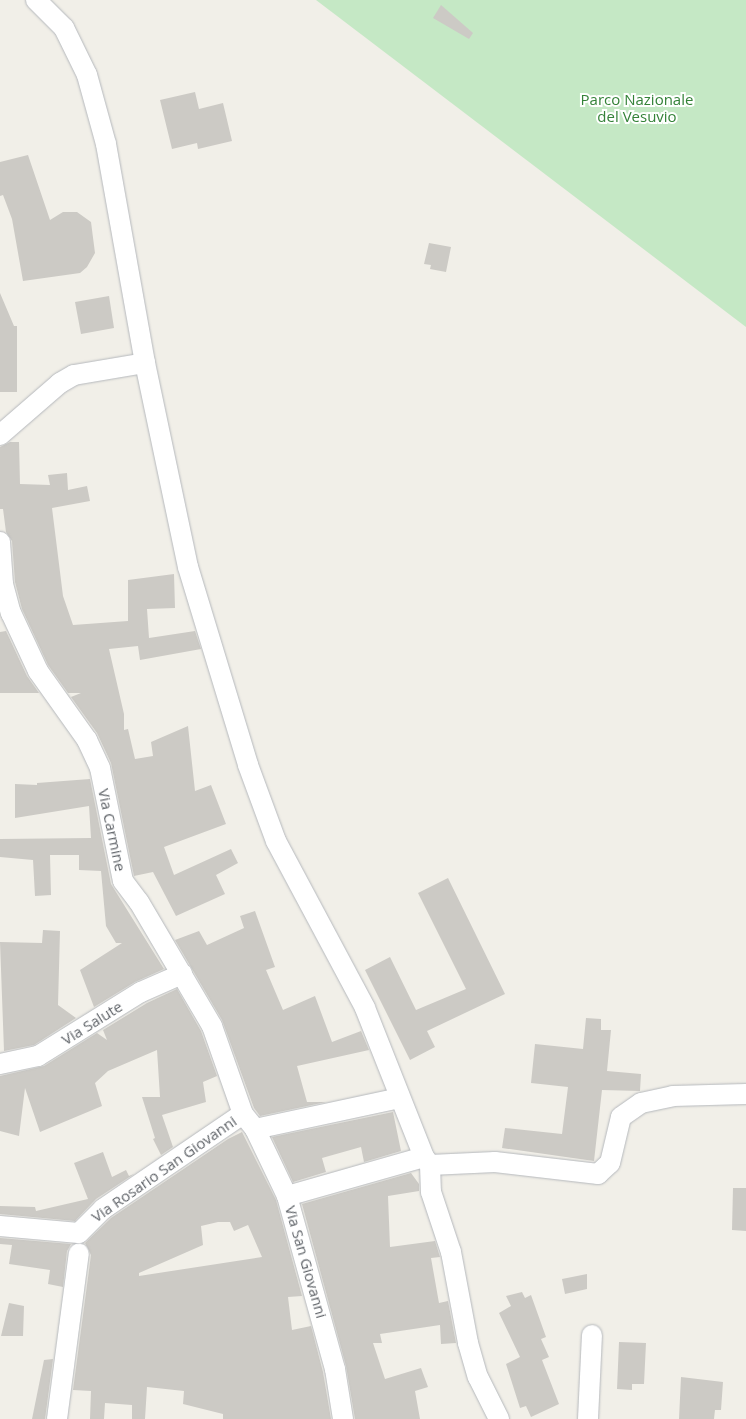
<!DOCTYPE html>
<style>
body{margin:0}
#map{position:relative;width:746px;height:1419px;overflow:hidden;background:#f1efe8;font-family:"Open Sans",sans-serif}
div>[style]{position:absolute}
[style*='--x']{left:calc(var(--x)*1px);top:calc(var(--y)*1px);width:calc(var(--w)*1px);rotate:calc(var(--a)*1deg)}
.green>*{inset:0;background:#c5e8c5}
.building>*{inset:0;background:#cccac5}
.roads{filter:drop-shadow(0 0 1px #b5b8bc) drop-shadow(0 0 1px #b5b8bc)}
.minor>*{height:20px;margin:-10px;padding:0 10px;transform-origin:10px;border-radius:10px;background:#fff}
span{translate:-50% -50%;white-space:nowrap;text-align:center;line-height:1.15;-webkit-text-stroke:4px #fff;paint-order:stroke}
.park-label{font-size:15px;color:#348238}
.street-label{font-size:15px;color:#5f6368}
</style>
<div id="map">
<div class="green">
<div style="clip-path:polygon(316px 0,746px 0,746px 327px)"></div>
</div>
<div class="building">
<div style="clip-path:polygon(441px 5px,473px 33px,469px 39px,433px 18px)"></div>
<div style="clip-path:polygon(195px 92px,199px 109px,223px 103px,232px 141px,198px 149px,197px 143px,172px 149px,160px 100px)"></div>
<div style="clip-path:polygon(28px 155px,50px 220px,63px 212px,77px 212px,91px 222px,95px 253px,87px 267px,80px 273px,23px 281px,12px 219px,3px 195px,0 196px,0 162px)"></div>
<div style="clip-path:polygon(429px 243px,451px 247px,446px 272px,430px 269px,431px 265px,424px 264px)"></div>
<div style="clip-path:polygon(0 293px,14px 326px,17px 326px,17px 392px,0 392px)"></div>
<div style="clip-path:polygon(109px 296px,114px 328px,81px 334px,75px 302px)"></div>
<div style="clip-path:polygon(10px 442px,19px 442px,20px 484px,50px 485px,48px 475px,67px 473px,68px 490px,87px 486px,90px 501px,52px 508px,63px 596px,73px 625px,128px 621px,128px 580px,174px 574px,175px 608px,147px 609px,149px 638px,195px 631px,201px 649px,140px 660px,138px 646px,109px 649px,124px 714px,124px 730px,128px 729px,135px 759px,153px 756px,151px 742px,188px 726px,195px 791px,211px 785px,226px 824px,164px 847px,174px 875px,231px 849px,238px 863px,216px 875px,225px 894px,176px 916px,153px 872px,134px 876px,111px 763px,97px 733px,71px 697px,81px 693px,68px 693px,48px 665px,22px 609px,15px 582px,12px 541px,6px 532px,3px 509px,0 509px,0 447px)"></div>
<div style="clip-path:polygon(6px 631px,27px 676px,39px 693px,0 693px,0 632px)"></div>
<div style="clip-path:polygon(90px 779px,111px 884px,164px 969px,135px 982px,94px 1007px,80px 970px,122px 943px,116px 943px,106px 926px,101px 871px,79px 870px,79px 855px,50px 855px,51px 895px,35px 896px,33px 860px,0 857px,0 839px,91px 838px,89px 806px,15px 818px,15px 784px,37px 785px,37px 783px)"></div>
<div style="clip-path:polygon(448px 878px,505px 994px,427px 1031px,435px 1047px,410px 1060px,365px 970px,390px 957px,416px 1010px,466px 989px,418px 893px)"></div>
<div style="clip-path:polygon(255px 911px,275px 967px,266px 970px,283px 1010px,315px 996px,332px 1042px,361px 1031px,369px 1050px,297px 1066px,307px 1102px,326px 1102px,260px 1116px,254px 1108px,222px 1020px,175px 940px,199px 931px,207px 945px,244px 928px,240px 916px)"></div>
<div style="clip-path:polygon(43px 930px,60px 931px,58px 1005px,76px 1018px,34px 1045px,4px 1051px,0 942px,42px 943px)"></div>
<div style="clip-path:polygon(177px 989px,201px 1031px,217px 1076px,203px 1082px,206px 1102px,162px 1115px,173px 1147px,161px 1155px,153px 1139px,155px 1138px,142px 1097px,160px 1097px,157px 1050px,108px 1071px,95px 1083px,102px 1106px,40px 1132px,25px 1088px,19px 1136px,0 1131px,0 1076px,44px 1066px,97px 1033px,107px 1040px,103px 1030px,147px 1003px)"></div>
<div style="clip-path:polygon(586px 1018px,601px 1019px,601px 1030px,611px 1030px,607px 1071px,641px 1074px,640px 1091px,602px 1090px,594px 1161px,502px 1148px,505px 1128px,562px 1134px,568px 1087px,531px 1083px,535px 1044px,583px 1049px)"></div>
<div style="clip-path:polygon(393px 1112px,401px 1151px,364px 1162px,361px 1147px,322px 1158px,326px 1172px,293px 1182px,272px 1137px)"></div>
<div style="clip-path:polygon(evenodd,242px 1132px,276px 1200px,302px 1296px,288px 1297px,292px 1330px,311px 1326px,323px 1372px,331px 1419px,223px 1419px,223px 1414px,183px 1404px,184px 1391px,147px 1387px,145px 1419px,132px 1419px,132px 1405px,105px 1403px,104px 1419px,90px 1419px,91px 1391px,73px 1390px,91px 1255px,85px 1243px,111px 1218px,228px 1139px,242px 1132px,218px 1222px,230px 1222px,234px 1231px,248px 1225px,262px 1257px,139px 1276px,139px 1273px,203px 1245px,201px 1226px,218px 1222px)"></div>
<div style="clip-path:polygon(103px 1152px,112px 1177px,126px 1170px,129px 1176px,134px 1174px,96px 1199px,75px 1221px,0 1214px,0 1206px,35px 1207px,36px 1211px,88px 1199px,74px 1163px)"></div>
<div style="clip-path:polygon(411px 1173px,419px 1184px,419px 1191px,388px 1196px,390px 1247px,435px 1241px,440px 1257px,431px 1258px,439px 1303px,448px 1301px,456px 1343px,441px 1344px,440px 1325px,380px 1334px,382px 1343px,373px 1343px,385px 1379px,421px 1368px,428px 1387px,415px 1391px,420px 1419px,355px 1419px,346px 1366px,302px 1204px)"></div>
<div style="clip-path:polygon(733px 1188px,746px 1188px,746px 1231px,732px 1230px)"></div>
<div style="clip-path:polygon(0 1238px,71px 1244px,67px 1251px,63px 1287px,48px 1284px,50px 1270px,9px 1264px,12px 1245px,0 1244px)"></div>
<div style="clip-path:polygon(587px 1274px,587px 1289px,565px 1294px,562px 1279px)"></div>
<div style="clip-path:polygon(522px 1292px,525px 1298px,531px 1295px,546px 1337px,541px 1339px,549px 1357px,542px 1360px,559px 1404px,531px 1417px,526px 1406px,520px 1408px,506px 1364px,520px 1357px,499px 1313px,511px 1306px,506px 1296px)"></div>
<div style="clip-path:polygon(9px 1303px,24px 1306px,23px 1336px,1px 1336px)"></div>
<div style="clip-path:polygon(619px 1342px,646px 1343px,644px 1384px,632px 1384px,632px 1390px,617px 1389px)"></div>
<div style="clip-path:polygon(53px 1359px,45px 1419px,32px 1419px,44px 1360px)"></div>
<div style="clip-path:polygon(681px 1377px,723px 1382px,721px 1410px,715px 1410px,714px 1419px,679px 1419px)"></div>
</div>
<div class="roads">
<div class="minor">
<div style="--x:36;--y:0;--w:40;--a:45"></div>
<div style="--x:64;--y:28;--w:52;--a:63.9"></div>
<div style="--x:87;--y:75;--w:72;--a:74.6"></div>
<div style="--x:106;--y:144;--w:222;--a:79.9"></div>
<div style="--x:145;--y:363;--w:208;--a:78.1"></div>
<div style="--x:188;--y:567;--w:207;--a:73.1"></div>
<div style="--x:248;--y:765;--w:81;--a:69.8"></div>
<div style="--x:276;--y:841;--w:189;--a:61.9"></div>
<div style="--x:365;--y:1008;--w:160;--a:68.4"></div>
<div style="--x:424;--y:1157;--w:10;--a:53"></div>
<div style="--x:430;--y:1165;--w:27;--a:88"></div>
<div style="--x:431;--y:1192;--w:63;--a:71.6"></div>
<div style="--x:451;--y:1252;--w:93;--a:79.4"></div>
<div style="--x:468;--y:1343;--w:35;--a:74"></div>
<div style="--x:478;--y:1377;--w:47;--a:63.4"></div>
<div style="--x:0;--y:435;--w:79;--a:-40.9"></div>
<div style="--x:60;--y:383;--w:16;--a:-30"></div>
<div style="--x:74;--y:375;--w:72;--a:-9.6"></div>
<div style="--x:0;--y:542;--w:42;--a:85.9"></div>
<div style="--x:3;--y:584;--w:30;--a:75"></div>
<div style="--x:11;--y:613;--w:64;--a:65"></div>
<div style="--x:38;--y:671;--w:85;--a:54.6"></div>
<div style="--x:87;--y:740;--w:31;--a:65"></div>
<div style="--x:100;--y:768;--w:115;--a:78.5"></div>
<div style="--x:123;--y:881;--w:26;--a:53"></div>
<div style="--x:139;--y:902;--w:144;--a:59.5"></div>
<div style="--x:212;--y:1026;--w:93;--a:70.6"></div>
<div style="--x:243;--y:1114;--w:19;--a:51"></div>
<div style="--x:255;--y:1129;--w:74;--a:64.5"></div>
<div style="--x:287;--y:1196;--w:180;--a:74.5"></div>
<div style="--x:335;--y:1369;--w:51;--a:80.9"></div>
<div style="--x:0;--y:1064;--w:39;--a:-12"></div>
<div style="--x:38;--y:1056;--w:121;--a:-31.9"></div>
<div style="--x:141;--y:992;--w:45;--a:-23.7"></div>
<div style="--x:255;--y:1129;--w:148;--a:-12.1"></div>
<div style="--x:430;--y:1165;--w:65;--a:-2.6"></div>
<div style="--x:495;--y:1162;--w:104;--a:6.6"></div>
<div style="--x:598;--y:1174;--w:16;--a:-43"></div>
<div style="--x:610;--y:1163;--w:47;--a:-76.6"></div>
<div style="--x:621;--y:1117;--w:24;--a:-35"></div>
<div style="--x:641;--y:1103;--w:33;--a:-12"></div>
<div style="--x:673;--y:1096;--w:73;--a:-1.6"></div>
<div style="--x:287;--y:1196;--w:142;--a:-15.9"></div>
<div style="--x:0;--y:1226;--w:79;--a:5.1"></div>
<div style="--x:79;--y:1233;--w:34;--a:-45"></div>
<div style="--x:103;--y:1209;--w:169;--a:-34.2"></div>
<div style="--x:57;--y:1419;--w:167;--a:-82.5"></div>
<div style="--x:588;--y:1419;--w:84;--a:-87.3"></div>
</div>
</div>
<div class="park-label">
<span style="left:637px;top:108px">Parco Nazionale<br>del Vesuvio</span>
</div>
<div class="street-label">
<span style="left:112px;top:830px;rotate:78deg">Via Carmine</span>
<span style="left:92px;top:1023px;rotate:-32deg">Via Salute</span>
<span style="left:164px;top:1169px;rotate:-35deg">Via Rosario San Giovanni</span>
<span style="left:306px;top:1262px;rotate:74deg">Via San Giovanni</span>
</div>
</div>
